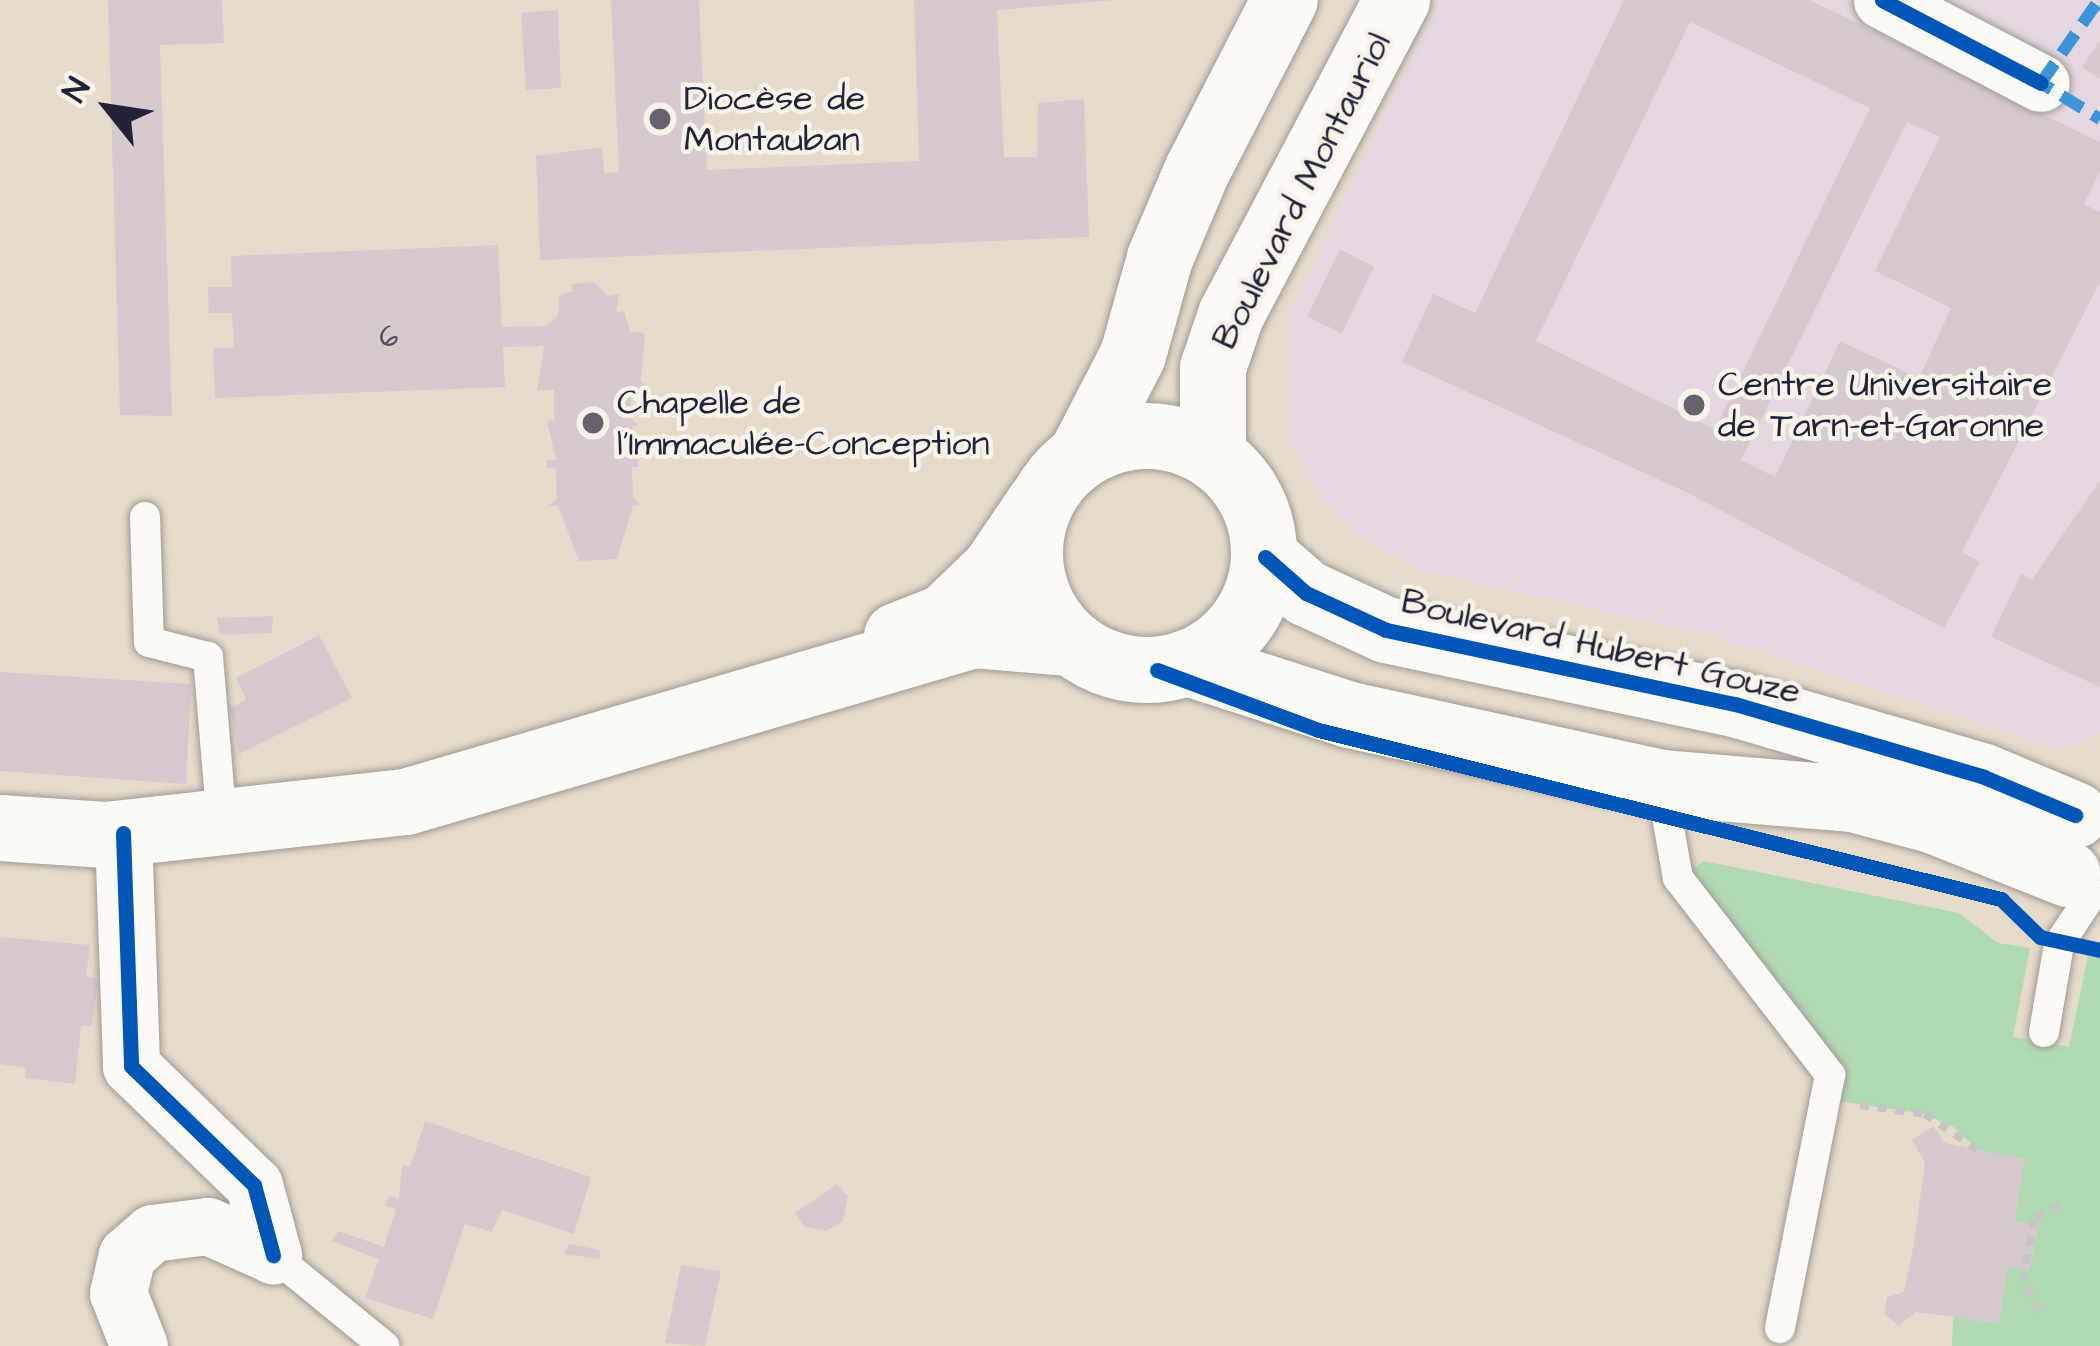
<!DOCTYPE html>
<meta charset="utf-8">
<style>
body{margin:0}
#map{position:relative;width:2100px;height:1346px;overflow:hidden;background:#e6dbca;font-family:"Architects Daughter",sans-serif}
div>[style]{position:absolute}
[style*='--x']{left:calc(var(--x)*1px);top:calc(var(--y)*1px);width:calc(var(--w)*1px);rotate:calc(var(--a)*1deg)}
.built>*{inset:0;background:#e4d7e1}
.green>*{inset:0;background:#b0dab1}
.building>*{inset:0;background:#d7cace}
.path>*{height:8px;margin-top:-4px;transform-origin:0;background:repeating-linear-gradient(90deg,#c8c6c4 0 9px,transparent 0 18px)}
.roads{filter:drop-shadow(0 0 3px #a19b94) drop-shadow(0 0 3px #a19b94)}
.lane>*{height:30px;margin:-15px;padding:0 15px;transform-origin:15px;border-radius:15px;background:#fbfaf7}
.street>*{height:57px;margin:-28.5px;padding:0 28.5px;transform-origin:28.5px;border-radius:28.5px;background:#fbfaf7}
.secondary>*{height:66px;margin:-33px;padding:0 33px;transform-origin:33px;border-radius:33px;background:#fbfaf7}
.primary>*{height:66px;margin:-33px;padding:0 33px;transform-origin:33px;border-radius:33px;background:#fbfaf7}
.primary>.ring{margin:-33px;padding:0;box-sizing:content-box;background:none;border:66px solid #fbfaf7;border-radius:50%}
.quiet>*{height:12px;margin-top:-6px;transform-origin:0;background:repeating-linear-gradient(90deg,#3b95d9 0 24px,transparent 0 36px)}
.cycleway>*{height:15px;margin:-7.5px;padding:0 7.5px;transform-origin:7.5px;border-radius:7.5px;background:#0057b8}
.dots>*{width:33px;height:33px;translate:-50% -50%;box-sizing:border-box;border:6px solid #f7f3e8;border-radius:50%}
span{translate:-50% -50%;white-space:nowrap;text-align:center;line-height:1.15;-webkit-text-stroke:9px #f7f3e8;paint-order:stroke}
.number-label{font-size:30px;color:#4f4c60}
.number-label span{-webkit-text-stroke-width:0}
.poi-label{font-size:36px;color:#22223b}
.left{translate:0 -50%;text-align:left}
.street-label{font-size:36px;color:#22223b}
.north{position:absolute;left:48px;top:48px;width:120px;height:120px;-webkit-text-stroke:9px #f7f3e8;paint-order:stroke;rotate:300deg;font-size:33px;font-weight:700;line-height:48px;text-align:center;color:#22223b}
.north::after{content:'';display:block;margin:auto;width:42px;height:54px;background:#22223b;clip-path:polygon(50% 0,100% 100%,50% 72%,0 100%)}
</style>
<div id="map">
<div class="built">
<div style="clip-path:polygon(1439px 0,2100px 0,2100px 732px,2064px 750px,1705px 634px,1417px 569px,1365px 541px,1320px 497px,1289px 440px,1289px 315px)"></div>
</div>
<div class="green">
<div style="clip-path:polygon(1704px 861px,1959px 913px,1998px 943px,2030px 948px,2013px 1037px,2069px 1047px,2088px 956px,2100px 958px,2100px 1346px,1952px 1346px,1953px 1317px,1999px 1323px,2008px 1266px,2029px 1270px,2015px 1221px,1978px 1150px,1955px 1128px,1925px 1114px,1825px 1099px,1830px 1075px,1678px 878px)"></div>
</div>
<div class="building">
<div style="clip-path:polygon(108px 0,222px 0,224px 43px,160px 45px,172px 416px,120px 415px)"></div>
<div style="clip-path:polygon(611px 0,699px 0,707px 170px,919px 161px,914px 0,1115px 0,997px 10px,1004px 157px,1037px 157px,1038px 103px,1084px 99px,1089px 237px,540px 260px,536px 156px,602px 147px,604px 173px,619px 172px)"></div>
<div style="clip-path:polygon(evenodd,1624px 0,1810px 0,2100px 142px,2100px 171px,2084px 204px,2100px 212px,2100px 282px,1962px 552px,1980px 562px,1944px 628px,1688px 493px,1402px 362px,1433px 294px,1475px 313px,1624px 0,1690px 22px,1870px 108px,1715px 429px,1536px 341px,1690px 22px,1624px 0,1907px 122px,1940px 137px,1875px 271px,1951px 308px,1919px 378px,1840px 341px,1775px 477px,1741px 460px,1907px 122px)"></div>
<div style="clip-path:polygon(558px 10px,561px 88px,526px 90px,521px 13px)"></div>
<div style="clip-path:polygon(2100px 40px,2100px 79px,2082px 67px)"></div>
<div style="clip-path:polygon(498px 245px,502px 327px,546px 326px,558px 315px,559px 295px,573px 291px,572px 284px,594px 282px,608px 296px,619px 294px,616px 312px,624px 311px,630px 332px,645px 333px,641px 381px,649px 388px,631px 389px,630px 418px,638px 426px,632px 426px,639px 467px,632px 467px,633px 498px,641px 505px,633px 506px,617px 559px,579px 561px,558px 506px,548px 506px,557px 499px,556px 469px,547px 468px,547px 460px,556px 460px,547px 421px,554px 420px,554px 390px,537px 390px,544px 346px,503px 347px,505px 387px,215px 398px,213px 348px,234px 348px,232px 313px,209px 313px,208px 287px,232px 287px,231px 256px)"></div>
<div style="clip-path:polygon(1340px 249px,1374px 267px,1342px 333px,1307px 317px)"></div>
<div style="clip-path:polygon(2100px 480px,2100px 687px,1991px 637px,2021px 574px,2032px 580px)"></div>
<div style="clip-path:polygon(273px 616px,272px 633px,220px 635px,217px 618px)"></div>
<div style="clip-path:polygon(319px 635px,352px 698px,239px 754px,230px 709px,246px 699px,236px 678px)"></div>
<div style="clip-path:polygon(0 672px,191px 684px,186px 784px,0 771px)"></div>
<div style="clip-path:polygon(0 937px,90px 945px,86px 976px,98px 979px,92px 1026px,81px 1026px,75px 1084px,25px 1078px,26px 1068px,0 1064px)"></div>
<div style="clip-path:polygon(425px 1121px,591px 1177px,574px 1234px,502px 1210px,492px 1232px,465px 1224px,433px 1319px,365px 1298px,379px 1259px,331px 1241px,339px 1231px,384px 1247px,396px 1209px,385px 1206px,389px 1196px,399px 1199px,402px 1165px,410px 1167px)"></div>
<div style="clip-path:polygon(1933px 1126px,1945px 1143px,2025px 1159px,2015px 1221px,2039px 1225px,2030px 1270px,2008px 1266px,1999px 1323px,1916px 1312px,1899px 1325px,1884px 1314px,1887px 1297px,1904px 1292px,1914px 1243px,1925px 1163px,1912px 1140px)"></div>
<div style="clip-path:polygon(837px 1184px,848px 1196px,843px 1221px,827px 1231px,805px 1227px,795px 1213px)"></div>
<div style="clip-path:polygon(569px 1244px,601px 1250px,599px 1259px,564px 1254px)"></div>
<div style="clip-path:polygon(681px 1265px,721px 1271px,705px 1346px,665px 1343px)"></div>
</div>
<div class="path">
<div style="--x:1860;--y:1105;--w:66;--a:7.9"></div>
<div style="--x:1925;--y:1114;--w:64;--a:34.2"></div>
<div style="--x:2040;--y:1311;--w:34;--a:-120"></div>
<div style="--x:2023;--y:1281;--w:65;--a:-79.4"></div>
<div style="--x:2035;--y:1217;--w:27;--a:-27"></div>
</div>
<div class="roads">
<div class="lane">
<div style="--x:145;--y:517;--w:125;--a:88.2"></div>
<div style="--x:149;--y:642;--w:61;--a:14.3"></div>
<div style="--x:208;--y:657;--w:166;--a:85.2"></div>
<div style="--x:1661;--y:783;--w:97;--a:79.9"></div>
<div style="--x:1678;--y:878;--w:249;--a:52.3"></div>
<div style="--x:1830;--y:1075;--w:258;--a:101.2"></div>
<div style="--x:2044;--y:1032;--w:89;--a:-80.3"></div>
<div style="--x:2059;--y:944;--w:60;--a:-56.6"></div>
<div style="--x:273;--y:1255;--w:144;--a:39.3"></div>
</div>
<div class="street">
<div style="--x:1882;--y:0;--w:179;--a:27.6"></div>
<div style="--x:123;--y:833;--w:233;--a:88"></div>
<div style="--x:131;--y:1066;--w:171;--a:44.1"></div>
<div style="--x:254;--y:1185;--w:73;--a:74.8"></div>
<div style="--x:139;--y:1346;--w:57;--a:-111.6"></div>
<div style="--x:118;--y:1293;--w:39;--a:-77"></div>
<div style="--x:127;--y:1255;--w:33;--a:-41"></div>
<div style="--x:152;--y:1233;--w:56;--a:-7.1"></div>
<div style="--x:208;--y:1226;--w:71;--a:24"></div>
</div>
<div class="secondary">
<div style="--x:897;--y:636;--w:52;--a:-21.6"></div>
<div style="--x:945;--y:617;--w:68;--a:-43.8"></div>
<div style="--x:994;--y:570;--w:83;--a:-55.7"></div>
<div style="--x:0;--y:828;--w:106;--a:3.8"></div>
<div style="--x:106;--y:835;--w:302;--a:-6.3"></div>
<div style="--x:406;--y:802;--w:592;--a:-16.38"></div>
<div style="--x:974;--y:635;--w:96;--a:4.8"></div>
</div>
<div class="primary">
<div class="ring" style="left:1030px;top:436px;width:168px;height:168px"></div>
<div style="--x:1082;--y:454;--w:111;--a:-62.7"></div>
<div style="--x:1133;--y:355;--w:101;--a:-74.4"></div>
<div style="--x:1160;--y:258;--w:95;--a:-67"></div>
<div style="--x:1197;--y:171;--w:192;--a:-62.8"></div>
<div style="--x:1213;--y:455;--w:87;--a:-90"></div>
<div style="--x:1213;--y:368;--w:56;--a:-71.2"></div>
<div style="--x:1231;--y:315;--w:356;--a:-62.2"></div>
<div style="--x:1265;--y:557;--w:55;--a:41.3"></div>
<div style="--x:1306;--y:593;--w:88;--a:24.8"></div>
<div style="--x:1386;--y:630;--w:357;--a:12"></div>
<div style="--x:1735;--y:704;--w:259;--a:16.3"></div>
<div style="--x:1984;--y:777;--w:99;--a:22.7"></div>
<div style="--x:1188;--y:663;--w:170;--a:17.8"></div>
<div style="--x:1350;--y:715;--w:318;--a:12.3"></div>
<div style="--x:1661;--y:783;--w:193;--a:4.8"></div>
<div style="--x:1853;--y:799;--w:82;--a:14.9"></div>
<div style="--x:1932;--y:820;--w:146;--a:21.7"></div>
</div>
</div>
<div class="quiet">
<div style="--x:2031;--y:77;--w:81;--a:31.3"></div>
<div style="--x:2041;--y:83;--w:101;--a:-55.1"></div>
</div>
<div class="cycleway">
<div style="--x:1882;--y:0;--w:179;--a:27.6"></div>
<div style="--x:1265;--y:557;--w:55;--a:41.3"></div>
<div style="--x:1306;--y:593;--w:88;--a:24.8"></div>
<div style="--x:1386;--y:630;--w:357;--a:12"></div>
<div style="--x:1735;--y:704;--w:259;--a:16.3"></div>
<div style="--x:1984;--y:777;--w:99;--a:22.7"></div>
<div style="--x:1157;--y:670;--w:172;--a:20.4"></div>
<div style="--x:1318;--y:730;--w:704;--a:13.9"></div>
<div style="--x:2001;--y:899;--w:54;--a:44.3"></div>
<div style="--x:2040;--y:937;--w:61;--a:12.2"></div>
<div style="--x:123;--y:833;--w:233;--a:88"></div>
<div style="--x:131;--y:1066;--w:171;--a:44.1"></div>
<div style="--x:254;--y:1185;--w:73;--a:74.8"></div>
</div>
<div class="dots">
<div style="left:660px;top:119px;background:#67636d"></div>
<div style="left:1694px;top:405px;background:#67636d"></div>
<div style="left:593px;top:423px;background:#67636d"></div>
</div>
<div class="number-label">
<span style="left:389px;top:337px">6</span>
</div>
<div class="poi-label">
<span class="left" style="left:684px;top:119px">Diocèse de<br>Montauban</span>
<span class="left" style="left:1718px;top:405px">Centre Universitaire<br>de Tarn-et-Garonne</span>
<span class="left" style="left:617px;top:423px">Chapelle de<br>l'Immaculée-Conception</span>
</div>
<div class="street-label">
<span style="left:1302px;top:191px;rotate:-63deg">Boulevard Montauriol</span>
<span style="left:1601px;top:647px;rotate:13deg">Boulevard Hubert Gouze</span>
</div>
<div class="north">N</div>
</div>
